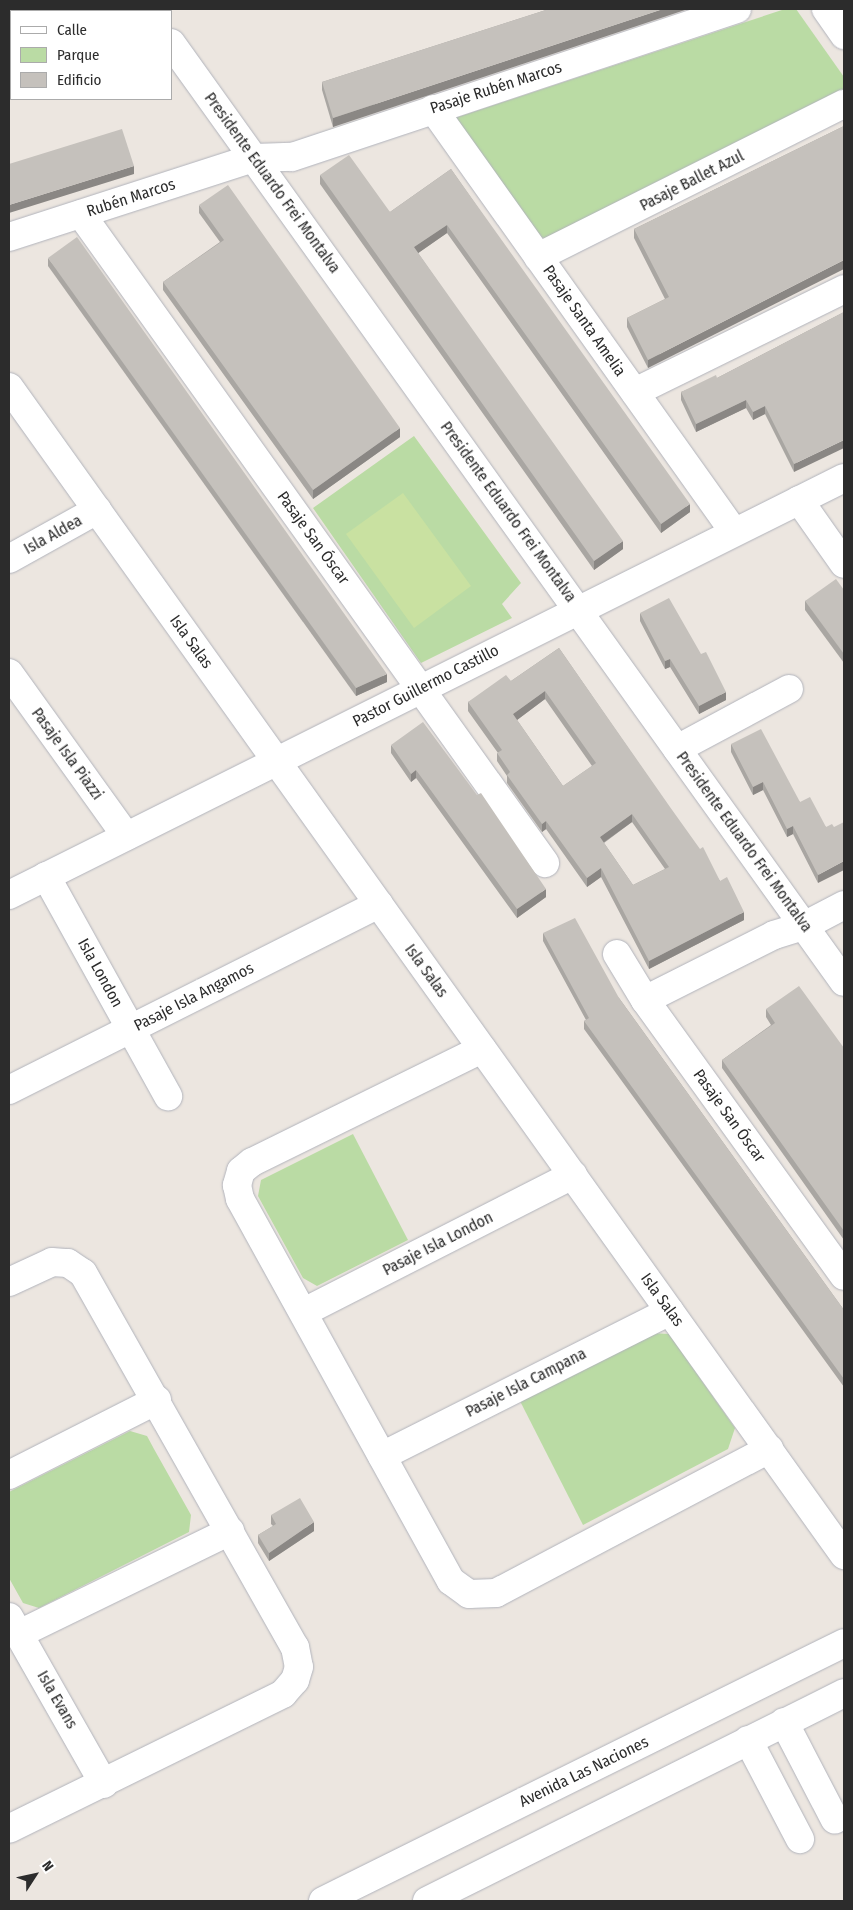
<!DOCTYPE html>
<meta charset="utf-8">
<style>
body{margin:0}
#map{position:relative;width:853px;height:1910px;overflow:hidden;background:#ece6e0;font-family:"Fira Sans Condensed",sans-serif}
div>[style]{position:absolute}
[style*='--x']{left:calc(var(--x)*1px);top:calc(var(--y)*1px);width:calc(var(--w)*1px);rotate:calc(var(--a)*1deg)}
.green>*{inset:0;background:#badba4}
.pitch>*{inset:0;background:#c9e1a1}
.roads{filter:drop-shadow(0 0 1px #b1b3bb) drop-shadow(0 0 1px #b1b3bb)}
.minor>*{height:28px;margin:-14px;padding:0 14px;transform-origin:14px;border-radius:14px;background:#fff}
.wall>*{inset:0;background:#a9a6a2}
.shaded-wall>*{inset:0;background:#8a8784}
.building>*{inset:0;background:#c5c1bc}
span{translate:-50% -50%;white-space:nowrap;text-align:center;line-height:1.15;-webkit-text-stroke:5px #fff;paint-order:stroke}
.street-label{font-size:16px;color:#2c2c2c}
.frame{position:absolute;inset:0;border:10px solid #2c2c2c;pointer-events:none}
.legend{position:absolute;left:10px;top:10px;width:162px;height:90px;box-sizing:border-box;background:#fff;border:1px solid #ababab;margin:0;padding:6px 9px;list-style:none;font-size:15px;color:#2c2c2c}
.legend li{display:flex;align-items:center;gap:10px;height:25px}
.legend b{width:25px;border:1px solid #ababab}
.north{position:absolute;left:10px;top:1850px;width:50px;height:50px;-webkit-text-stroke:4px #fff;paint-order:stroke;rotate:55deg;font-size:14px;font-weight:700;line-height:20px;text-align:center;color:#2c2c2c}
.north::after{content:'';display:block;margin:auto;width:18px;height:22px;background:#2c2c2c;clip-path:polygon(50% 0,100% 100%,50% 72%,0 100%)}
</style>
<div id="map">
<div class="green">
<div style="clip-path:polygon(785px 9px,796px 9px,844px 77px,844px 91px,545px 238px,538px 237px,455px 118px)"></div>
<div style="clip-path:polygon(414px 436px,521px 583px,502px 604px,512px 618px,421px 663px,313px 508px)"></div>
<div style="clip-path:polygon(353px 1134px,408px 1240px,317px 1286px,303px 1278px,258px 1196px,261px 1180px)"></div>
<div style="clip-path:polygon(650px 1333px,669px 1334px,735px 1428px,728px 1449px,583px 1525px,520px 1401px)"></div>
<div style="clip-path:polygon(130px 1431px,147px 1436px,154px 1449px,191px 1515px,189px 1532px,39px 1608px,23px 1603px,9px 1578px,9px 1492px)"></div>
</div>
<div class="pitch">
<div style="clip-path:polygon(403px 493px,471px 586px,414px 628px,346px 534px)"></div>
</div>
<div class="roads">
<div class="minor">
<div style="--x:826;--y:9;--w:32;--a:55"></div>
<div style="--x:121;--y:11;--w:8;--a:-14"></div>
<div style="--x:171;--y:43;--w:1155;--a:54.37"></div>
<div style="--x:9;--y:47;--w:2;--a:-27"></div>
<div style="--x:433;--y:109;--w:519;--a:54.56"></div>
<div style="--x:81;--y:214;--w:798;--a:54.44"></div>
<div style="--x:9;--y:237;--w:257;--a:-17.9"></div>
<div style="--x:254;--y:158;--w:38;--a:-2"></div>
<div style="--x:292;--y:157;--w:469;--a:-18.4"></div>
<div style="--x:538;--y:257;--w:342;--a:-26.6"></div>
<div style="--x:9;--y:387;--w:1436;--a:54.44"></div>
<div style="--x:635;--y:392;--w:233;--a:-26.2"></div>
<div style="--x:799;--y:500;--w:78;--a:54.9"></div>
<div style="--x:9;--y:559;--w:101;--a:-29.1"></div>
<div style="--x:9;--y:673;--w:201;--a:54.3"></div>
<div style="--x:677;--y:749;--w:127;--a:-28.2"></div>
<div style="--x:46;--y:876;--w:252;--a:61"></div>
<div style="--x:9;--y:895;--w:933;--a:-26.54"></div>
<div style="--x:617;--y:954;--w:54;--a:58.7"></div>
<div style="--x:645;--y:1000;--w:340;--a:54.2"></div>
<div style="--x:645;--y:1000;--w:144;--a:-26.7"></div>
<div style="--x:774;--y:935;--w:31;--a:-17"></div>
<div style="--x:804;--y:926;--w:45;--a:-27.7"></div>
<div style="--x:482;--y:1049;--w:256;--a:153.8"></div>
<div style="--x:252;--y:1162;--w:14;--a:141"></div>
<div style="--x:241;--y:1171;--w:15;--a:106"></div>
<div style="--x:237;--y:1185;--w:14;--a:78"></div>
<div style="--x:240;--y:1199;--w:436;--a:61.1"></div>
<div style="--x:451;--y:1581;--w:22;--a:36"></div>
<div style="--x:469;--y:1594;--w:27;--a:-2"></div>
<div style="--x:496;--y:1593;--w:309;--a:-27.8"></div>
<div style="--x:9;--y:1090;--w:414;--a:-26.7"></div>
<div style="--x:9;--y:1282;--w:47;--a:-24.9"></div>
<div style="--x:52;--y:1262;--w:16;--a:4"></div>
<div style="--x:68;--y:1263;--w:18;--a:34"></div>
<div style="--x:83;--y:1273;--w:430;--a:60.5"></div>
<div style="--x:295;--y:1647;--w:20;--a:79"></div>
<div style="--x:299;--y:1667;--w:14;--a:107"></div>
<div style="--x:295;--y:1680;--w:18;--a:131"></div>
<div style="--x:283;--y:1694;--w:305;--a:153.8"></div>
<div style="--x:304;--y:1312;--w:302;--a:-27"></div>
<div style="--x:382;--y:1456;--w:322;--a:-26.7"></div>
<div style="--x:9;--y:1475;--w:166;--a:-26.9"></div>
<div style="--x:9;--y:1617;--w:192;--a:60.4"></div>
<div style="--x:19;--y:1634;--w:235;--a:-26"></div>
<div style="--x:784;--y:1722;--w:110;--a:62.5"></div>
<div style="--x:748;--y:1740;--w:112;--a:62.3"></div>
<div style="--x:323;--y:1901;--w:581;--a:-26.34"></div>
<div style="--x:427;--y:1901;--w:466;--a:-26.5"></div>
</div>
</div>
<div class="wall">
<div style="clip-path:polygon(549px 9px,333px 127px,322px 90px,322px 82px)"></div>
<div style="clip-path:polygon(844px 126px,648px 368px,627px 327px,627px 318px,665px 299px,634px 238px,634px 229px)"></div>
<div style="clip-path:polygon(451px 169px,690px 512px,661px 533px,447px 233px,418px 253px,623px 549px,594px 570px,320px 184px,320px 175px,390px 212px)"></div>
<div style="clip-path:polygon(199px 205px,400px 437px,313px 499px,163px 290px,163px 282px,220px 242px,199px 213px)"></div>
<div style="clip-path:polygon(48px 258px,387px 682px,356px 696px,48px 266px)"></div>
<div style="clip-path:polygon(844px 312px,794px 472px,765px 414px,753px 420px,746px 408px,696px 432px,681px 400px,681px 392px,717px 378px)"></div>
<div style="clip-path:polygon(844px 590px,844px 663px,805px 610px,805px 601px)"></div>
<div style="clip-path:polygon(640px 613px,726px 700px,699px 714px,670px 667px,665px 669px,640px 621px)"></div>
<div style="clip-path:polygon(evenodd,559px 648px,720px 881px,744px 920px,649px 969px,601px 877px,587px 887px,546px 829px,542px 832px,507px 783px,507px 776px,497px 761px,497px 753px,498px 753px,468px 711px,468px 702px,511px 681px,559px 648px,545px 699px,592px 766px,563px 786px,517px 720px,545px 699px,559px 648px,632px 822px,665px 869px,633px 885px,604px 843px,632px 822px)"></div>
<div style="clip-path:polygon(731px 744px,800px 802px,826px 827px,818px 883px,793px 834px,787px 837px,763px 790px,753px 795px,731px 752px)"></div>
<div style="clip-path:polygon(391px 745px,546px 897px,517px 918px,416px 778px,411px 782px,391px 753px)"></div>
<div style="clip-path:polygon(543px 933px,619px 998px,844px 1310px,844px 1387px,584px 1029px,584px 1021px,586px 1020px,543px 941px)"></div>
<div style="clip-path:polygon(766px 1009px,844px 1048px,844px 1240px,722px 1068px,722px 1060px,771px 1025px,766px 1017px)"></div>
<div style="clip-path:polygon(271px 1515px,314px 1531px,269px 1561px,258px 1543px,258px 1535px,273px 1526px,271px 1524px)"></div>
</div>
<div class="shaded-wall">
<div style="clip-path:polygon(663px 9px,688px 9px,333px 127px,333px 118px)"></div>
<div style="clip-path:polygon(134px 166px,134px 174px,9px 213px,9px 205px)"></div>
<div style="clip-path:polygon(447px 225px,447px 233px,414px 256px,414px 247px)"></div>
<div style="clip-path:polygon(844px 260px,844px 269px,648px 368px,648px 360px)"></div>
<div style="clip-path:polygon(746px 400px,746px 408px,696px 432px,696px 424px)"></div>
<div style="clip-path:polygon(765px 406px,765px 414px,753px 420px,753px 412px)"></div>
<div style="clip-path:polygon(400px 428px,400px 437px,313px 499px,313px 490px)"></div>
<div style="clip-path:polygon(844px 440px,844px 448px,794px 472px,794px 464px)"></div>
<div style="clip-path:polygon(690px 504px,690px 512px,661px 533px,661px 524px)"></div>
<div style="clip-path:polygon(623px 541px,623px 549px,594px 570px,594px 561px)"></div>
<div style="clip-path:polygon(670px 659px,670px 667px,665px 669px,665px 661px)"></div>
<div style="clip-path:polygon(387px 674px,387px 682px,356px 696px,356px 688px)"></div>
<div style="clip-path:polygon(545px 691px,545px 699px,513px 723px,513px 714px)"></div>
<div style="clip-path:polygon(726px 692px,726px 700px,699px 714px,699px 706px)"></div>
<div style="clip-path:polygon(416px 770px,416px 778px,411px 782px,411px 774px)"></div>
<div style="clip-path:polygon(763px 782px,763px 790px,753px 795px,753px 787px)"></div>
<div style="clip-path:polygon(632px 814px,632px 822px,600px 845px,600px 837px)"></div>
<div style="clip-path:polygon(546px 821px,546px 829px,542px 832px,542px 824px)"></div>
<div style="clip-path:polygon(793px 826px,793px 834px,787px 837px,787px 829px)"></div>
<div style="clip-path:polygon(844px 861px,844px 870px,818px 883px,818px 875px)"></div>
<div style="clip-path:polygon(601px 868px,601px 877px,587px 887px,587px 878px)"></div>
<div style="clip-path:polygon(546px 889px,546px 897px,517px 918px,517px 909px)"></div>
<div style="clip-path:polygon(744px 912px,744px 920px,649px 969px,649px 961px)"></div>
<div style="clip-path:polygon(314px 1522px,314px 1531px,269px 1561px,269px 1553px)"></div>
</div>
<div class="building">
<div style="clip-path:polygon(549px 9px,663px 9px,333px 118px,322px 82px)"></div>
<div style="clip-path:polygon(844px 126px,844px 260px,648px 360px,627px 318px,669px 297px,634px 229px)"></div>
<div style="clip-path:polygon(122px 129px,134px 166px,9px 205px,9px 164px)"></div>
<div style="clip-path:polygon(349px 155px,390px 212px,451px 169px,690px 504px,661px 524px,447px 225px,414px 247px,623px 541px,594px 561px,320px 175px)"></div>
<div style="clip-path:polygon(228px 185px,400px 428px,313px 490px,163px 282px,224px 240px,199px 205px)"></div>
<div style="clip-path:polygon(77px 237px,387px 674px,356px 688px,48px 258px)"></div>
<div style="clip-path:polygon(844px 312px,844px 440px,794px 464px,765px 406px,753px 412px,746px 400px,696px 424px,681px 392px,716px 375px,717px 378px)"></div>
<div style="clip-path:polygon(836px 579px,844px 590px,844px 654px,805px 601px)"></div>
<div style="clip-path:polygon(669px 598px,701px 654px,706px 652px,726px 692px,699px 706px,670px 659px,665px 661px,640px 613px)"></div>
<div style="clip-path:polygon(evenodd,559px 648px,670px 807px,700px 849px,703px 847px,720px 881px,727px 877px,744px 912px,649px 961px,601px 868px,587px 878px,546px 821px,542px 824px,507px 775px,510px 772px,497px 753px,502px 750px,468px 702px,506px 675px,511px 681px,559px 648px,545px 691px,596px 763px,563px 786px,513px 714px,545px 691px,559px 648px,632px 814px,669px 867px,633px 885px,600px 837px,632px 814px)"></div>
<div style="clip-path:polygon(423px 722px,477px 795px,481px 793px,546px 889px,517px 909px,416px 770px,411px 774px,391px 745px)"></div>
<div style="clip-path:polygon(761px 729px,800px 802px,810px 797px,826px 827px,832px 824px,834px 827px,844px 822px,844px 861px,818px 875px,793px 826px,787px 829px,763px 782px,753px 787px,731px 744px)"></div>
<div style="clip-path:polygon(575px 918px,619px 998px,844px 1310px,844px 1379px,584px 1021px,589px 1018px,543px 933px)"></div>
<div style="clip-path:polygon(799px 986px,844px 1048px,844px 1231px,722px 1060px,775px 1023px,766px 1009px)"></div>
<div style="clip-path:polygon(300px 1498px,314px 1522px,269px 1553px,258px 1535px,276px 1524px,271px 1515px)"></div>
</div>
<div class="street-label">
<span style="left:496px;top:88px;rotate:-18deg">Pasaje Rubén Marcos</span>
<span style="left:692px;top:181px;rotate:-27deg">Pasaje Ballet Azul</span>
<span style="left:272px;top:183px;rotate:54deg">Presidente Eduardo Frei Montalva</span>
<span style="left:131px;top:198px;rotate:-18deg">Rubén Marcos</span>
<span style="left:584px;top:321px;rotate:55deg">Pasaje Santa Amelia</span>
<span style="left:508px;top:512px;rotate:54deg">Presidente Eduardo Frei Montalva</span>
<span style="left:53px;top:535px;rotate:-29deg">Isla Aldea</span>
<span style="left:313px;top:538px;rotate:54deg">Pasaje San Óscar</span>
<span style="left:191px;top:642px;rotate:54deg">Isla Salas</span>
<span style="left:426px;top:686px;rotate:-27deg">Pastor Guillermo Castillo</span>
<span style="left:67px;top:754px;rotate:54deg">Pasaje Isla Piazzi</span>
<span style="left:744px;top:842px;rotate:54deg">Presidente Eduardo Frei Montalva</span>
<span style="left:426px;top:971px;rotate:54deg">Isla Salas</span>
<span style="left:100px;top:973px;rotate:61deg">Isla London</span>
<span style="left:194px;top:997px;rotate:-27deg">Pasaje Isla Angamos</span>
<span style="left:729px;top:1116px;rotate:54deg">Pasaje San Óscar</span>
<span style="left:438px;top:1244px;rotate:-27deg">Pasaje Isla London</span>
<span style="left:662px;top:1300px;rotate:54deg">Isla Salas</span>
<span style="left:526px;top:1383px;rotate:-27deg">Pasaje Isla Campana</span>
<span style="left:57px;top:1700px;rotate:60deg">Isla Evans</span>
<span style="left:584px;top:1772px;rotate:-26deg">Avenida Las Naciones</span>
</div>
<div class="frame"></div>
<ul class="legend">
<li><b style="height:6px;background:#fff"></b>Calle</li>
<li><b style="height:14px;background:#badba4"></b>Parque</li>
<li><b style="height:14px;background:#c5c1bc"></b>Edificio</li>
</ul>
<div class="north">N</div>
</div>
